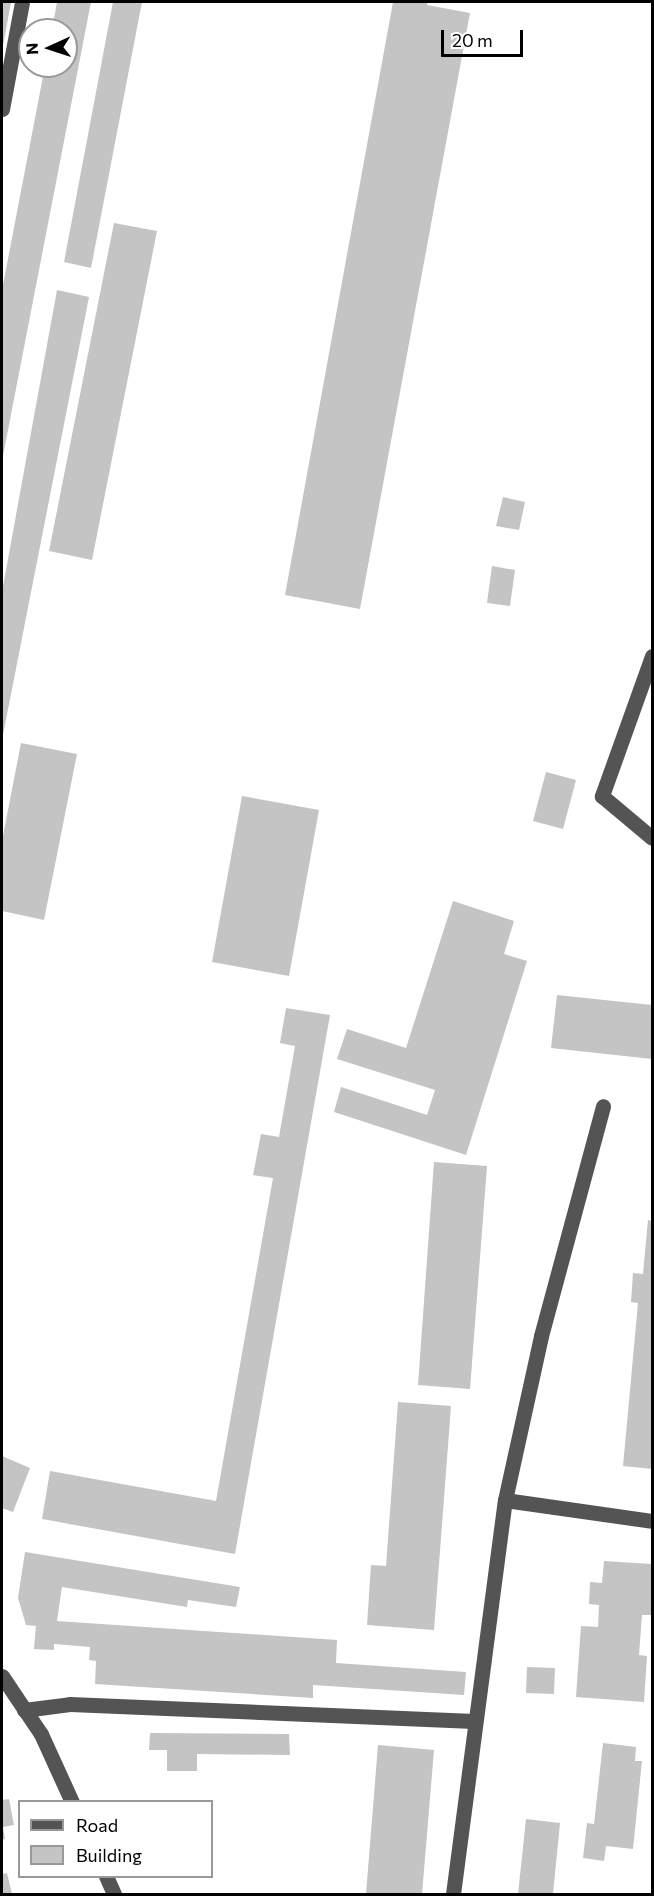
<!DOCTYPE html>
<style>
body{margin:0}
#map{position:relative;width:654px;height:1896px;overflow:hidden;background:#fff;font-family:Commissioner,sans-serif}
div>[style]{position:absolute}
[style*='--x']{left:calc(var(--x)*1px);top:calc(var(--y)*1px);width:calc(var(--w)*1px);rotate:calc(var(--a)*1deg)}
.building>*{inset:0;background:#c4c4c4}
.minor>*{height:15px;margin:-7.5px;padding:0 7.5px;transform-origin:7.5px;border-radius:7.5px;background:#545454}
span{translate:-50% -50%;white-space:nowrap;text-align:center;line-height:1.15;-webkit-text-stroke:6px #fff;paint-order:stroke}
.frame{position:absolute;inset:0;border:3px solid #000;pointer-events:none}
.legend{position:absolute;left:18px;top:1800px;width:195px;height:78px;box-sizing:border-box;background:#fff;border:2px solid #999;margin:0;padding:8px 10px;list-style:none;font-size:18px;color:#000}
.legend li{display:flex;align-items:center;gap:12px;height:30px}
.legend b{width:30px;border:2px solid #999}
.north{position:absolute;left:18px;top:18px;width:60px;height:60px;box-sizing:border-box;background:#fff;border:2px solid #999;border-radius:50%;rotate:267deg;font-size:16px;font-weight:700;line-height:24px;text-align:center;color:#000}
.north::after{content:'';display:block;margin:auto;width:21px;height:27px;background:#000;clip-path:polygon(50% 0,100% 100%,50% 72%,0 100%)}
.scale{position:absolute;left:441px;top:30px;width:82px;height:27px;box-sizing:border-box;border:3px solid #000;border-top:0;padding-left:8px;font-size:18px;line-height:21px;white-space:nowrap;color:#000;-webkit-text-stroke:4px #fff;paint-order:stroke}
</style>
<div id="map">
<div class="building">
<div style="clip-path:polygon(2px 2px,11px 2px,3px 46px,2px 46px)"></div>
<div style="clip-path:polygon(57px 2px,91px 2px,2px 461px,2px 290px,45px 66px,66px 66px,66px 30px,52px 30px)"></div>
<div style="clip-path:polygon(113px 2px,142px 2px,91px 268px,64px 262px)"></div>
<div style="clip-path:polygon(393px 2px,428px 2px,427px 5px,470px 13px,360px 609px,285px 595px)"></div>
<div style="clip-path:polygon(114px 223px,157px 231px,92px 560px,49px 551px)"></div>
<div style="clip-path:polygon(57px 290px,89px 297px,2px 740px,2px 592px)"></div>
<div style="clip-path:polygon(503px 497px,525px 502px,519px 530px,496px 526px)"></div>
<div style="clip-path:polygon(492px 566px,515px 570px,510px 606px,487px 603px)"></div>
<div style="clip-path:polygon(21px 743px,77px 754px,44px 920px,2px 911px,2px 841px)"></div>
<div style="clip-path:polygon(546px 772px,576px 780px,563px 829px,533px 821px)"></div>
<div style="clip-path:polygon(242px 796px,319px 810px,289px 976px,212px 962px)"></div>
<div style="clip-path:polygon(453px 901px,514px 921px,504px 954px,527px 961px,466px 1155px,334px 1112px,341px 1087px,427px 1115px,435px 1090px,337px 1059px,347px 1029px,406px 1048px)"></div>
<div style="clip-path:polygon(557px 995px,652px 1005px,652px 1059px,551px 1048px)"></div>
<div style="clip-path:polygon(286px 1008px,330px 1015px,235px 1554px,42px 1519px,50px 1471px,216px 1501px,273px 1178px,253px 1175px,261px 1134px,279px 1137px,295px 1046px,280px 1043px)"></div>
<div style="clip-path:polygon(434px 1162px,487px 1166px,470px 1389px,418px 1385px)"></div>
<div style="clip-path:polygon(648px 1220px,652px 1221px,652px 1469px,623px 1466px,638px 1303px,631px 1302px,633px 1273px,643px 1274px)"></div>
<div style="clip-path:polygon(398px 1402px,451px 1406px,434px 1630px,367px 1625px,371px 1565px,386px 1566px)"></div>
<div style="clip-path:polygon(2px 1456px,30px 1468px,13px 1512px,2px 1508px)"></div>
<div style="clip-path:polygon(25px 1552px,240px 1587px,236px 1607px,188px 1600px,187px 1607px,62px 1587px,57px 1621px,337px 1640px,336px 1663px,466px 1672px,464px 1695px,313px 1685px,313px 1698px,95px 1684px,96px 1661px,89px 1660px,90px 1647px,54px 1644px,54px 1650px,34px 1649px,36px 1626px,26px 1625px,18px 1598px)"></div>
<div style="clip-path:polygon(604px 1561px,652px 1564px,652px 1615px,642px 1615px,639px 1655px,647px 1656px,644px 1702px,576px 1697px,581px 1626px,598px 1627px,599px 1605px,589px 1604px,590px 1582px,602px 1583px)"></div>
<div style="clip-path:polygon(527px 1667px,555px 1668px,554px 1694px,526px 1693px)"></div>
<div style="clip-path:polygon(150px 1733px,289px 1734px,290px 1755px,197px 1754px,197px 1771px,167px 1771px,167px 1750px,149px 1750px)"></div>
<div style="clip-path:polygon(603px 1743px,636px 1747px,635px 1761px,642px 1761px,633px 1849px,606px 1846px,604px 1861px,583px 1858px,587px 1823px,594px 1824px)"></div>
<div style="clip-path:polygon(378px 1745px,434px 1750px,422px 1894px,366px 1894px)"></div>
<div style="clip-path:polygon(9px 1799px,14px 1825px,3px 1827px,5px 1839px,2px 1840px,2px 1800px)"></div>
<div style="clip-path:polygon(526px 1819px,560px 1823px,553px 1894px,518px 1894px)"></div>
<div style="clip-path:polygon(7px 1873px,12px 1894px,2px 1894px,2px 1874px)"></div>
</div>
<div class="minor">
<div style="--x:2;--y:109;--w:109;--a:-79.4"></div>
<div style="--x:652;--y:656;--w:149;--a:109.7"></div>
<div style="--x:602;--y:796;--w:65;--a:40"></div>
<div style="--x:505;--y:1500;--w:148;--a:8.1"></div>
<div style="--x:2;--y:1676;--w:70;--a:56.1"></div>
<div style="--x:41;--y:1734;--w:75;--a:65.5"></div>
<div style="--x:24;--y:1710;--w:46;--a:-7.4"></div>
<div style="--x:70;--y:1704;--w:404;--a:2.4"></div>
<div style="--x:106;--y:1876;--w:20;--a:66"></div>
<div style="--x:453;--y:1894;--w:397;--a:-82.5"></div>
<div style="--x:505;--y:1500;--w:168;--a:-77.6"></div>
<div style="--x:541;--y:1336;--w:238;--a:-74.9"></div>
</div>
<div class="frame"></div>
<ul class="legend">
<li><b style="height:8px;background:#545454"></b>Road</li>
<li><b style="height:16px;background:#c4c4c4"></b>Building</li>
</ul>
<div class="north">N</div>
<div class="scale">20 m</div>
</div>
